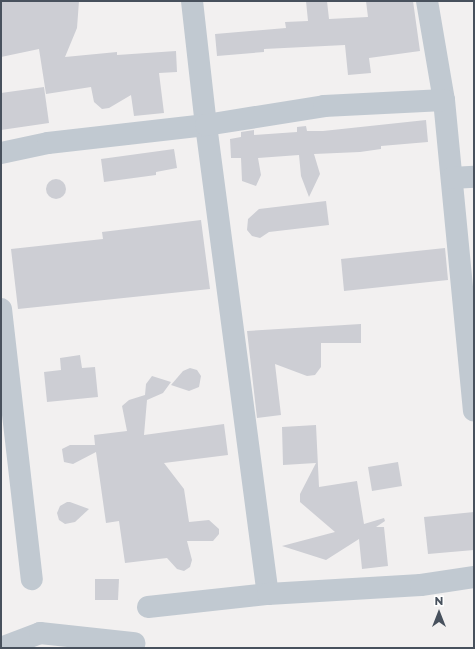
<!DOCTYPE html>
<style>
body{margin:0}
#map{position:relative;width:475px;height:649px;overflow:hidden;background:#f2f0f0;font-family:Montserrat,sans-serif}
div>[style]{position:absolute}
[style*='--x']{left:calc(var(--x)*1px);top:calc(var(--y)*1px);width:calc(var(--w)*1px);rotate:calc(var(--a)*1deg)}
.building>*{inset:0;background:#cdced4}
.round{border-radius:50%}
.minor>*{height:22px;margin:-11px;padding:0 11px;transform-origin:11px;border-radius:11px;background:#c1c9d1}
span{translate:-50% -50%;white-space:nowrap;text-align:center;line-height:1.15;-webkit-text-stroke:3px #fff;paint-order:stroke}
.frame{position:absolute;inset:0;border:2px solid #48515d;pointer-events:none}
.north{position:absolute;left:419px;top:593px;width:40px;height:40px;-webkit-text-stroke:3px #fff;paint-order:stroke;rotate:0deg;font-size:11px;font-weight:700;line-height:16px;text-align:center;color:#48515d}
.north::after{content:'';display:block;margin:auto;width:14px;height:18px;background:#48515d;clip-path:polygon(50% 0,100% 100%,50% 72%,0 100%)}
</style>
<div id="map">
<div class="building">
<div style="clip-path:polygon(1px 1px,79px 1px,77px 28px,65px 57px,117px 52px,117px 55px,176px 51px,177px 72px,159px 73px,164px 113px,134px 116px,131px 95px,109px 108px,102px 109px,94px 102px,91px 87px,46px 94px,39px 49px,1px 57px)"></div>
<div style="clip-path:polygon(306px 1px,327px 1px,329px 19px,368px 17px,366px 1px,413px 1px,420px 51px,369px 58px,371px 73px,348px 75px,345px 45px,264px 49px,264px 52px,217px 56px,215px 34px,286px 28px,285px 22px,308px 21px)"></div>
<div style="clip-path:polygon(44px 87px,49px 123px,1px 130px,1px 93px)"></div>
<div style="clip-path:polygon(426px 120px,428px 142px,381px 146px,381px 149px,360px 152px,314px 154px,320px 174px,309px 197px,301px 176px,299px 155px,258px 158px,261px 175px,256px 186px,242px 181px,241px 158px,231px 158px,230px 139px,241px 137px,241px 132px,254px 130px,254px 135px,297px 132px,297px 127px,306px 126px,307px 131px,323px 131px)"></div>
<div style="clip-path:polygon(174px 149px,177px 168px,156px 172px,156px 175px,104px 182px,101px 159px)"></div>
<div class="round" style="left:46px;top:179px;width:20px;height:20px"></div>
<div style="clip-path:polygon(326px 201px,329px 225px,269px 232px,260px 238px,252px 236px,247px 230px,248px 219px,259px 209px)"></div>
<div style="clip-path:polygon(201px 220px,210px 289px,18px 309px,11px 249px,103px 239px,102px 232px)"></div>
<div style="clip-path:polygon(445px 248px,448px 280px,344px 291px,341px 259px)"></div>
<div style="clip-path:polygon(361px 324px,361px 343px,321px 343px,321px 367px,315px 375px,307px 376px,275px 364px,281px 415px,257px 418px,247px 331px)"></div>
<div style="clip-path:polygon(80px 355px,82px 368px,95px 367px,98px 397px,47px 402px,44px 372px,61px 370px,60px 358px)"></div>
<div style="clip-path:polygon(190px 368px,197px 370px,201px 376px,199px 387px,189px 391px,171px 385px,183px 371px)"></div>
<div style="clip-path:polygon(152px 376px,171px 382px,163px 393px,147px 400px,144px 435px,224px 424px,228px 455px,164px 463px,184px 489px,189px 522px,209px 520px,219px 529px,219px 534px,213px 541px,187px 541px,192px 560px,190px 567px,184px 571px,177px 569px,167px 558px,125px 563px,119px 521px,106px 523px,96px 452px,73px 464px,64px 462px,63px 456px,62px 449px,70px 445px,95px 445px,94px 435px,127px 431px,122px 406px,129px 400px,145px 395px,146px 384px)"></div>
<div style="clip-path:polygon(316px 425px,319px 487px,357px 481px,364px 524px,384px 518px,385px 521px,376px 527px,384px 527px,388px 566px,362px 569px,359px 539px,326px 560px,282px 546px,335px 532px,300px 502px,300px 494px,316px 463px,283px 465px,282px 427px)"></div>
<div style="clip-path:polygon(398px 462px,402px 486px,372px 491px,368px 467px)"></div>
<div style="clip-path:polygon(67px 502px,70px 502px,89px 509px,75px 522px,65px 524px,59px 520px,57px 513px,60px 506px)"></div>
<div style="clip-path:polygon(474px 512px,474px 550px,428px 554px,424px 517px)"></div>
<div style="clip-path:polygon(95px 579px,119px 579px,118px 600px,95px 600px)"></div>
</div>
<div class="minor">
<div style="--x:192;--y:1;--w:125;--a:83.6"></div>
<div style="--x:206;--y:125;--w:473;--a:82.5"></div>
<div style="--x:427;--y:1;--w:100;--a:80.3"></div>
<div style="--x:444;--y:100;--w:312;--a:84.5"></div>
<div style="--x:1;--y:153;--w:48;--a:-12"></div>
<div style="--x:48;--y:143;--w:159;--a:-6.5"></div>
<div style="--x:206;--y:125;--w:120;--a:-9.1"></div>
<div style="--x:324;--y:106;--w:120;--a:-2.9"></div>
<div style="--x:452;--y:178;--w:22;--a:-3"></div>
<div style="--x:1;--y:309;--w:272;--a:83.5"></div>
<div style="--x:148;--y:607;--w:121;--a:-6.2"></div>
<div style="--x:268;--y:594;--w:153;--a:-3.4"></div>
<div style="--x:421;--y:585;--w:54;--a:-8.6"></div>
<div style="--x:1;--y:648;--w:42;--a:-21"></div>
<div style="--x:40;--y:633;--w:95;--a:6.1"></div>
</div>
<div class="frame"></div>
<div class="north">N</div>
</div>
